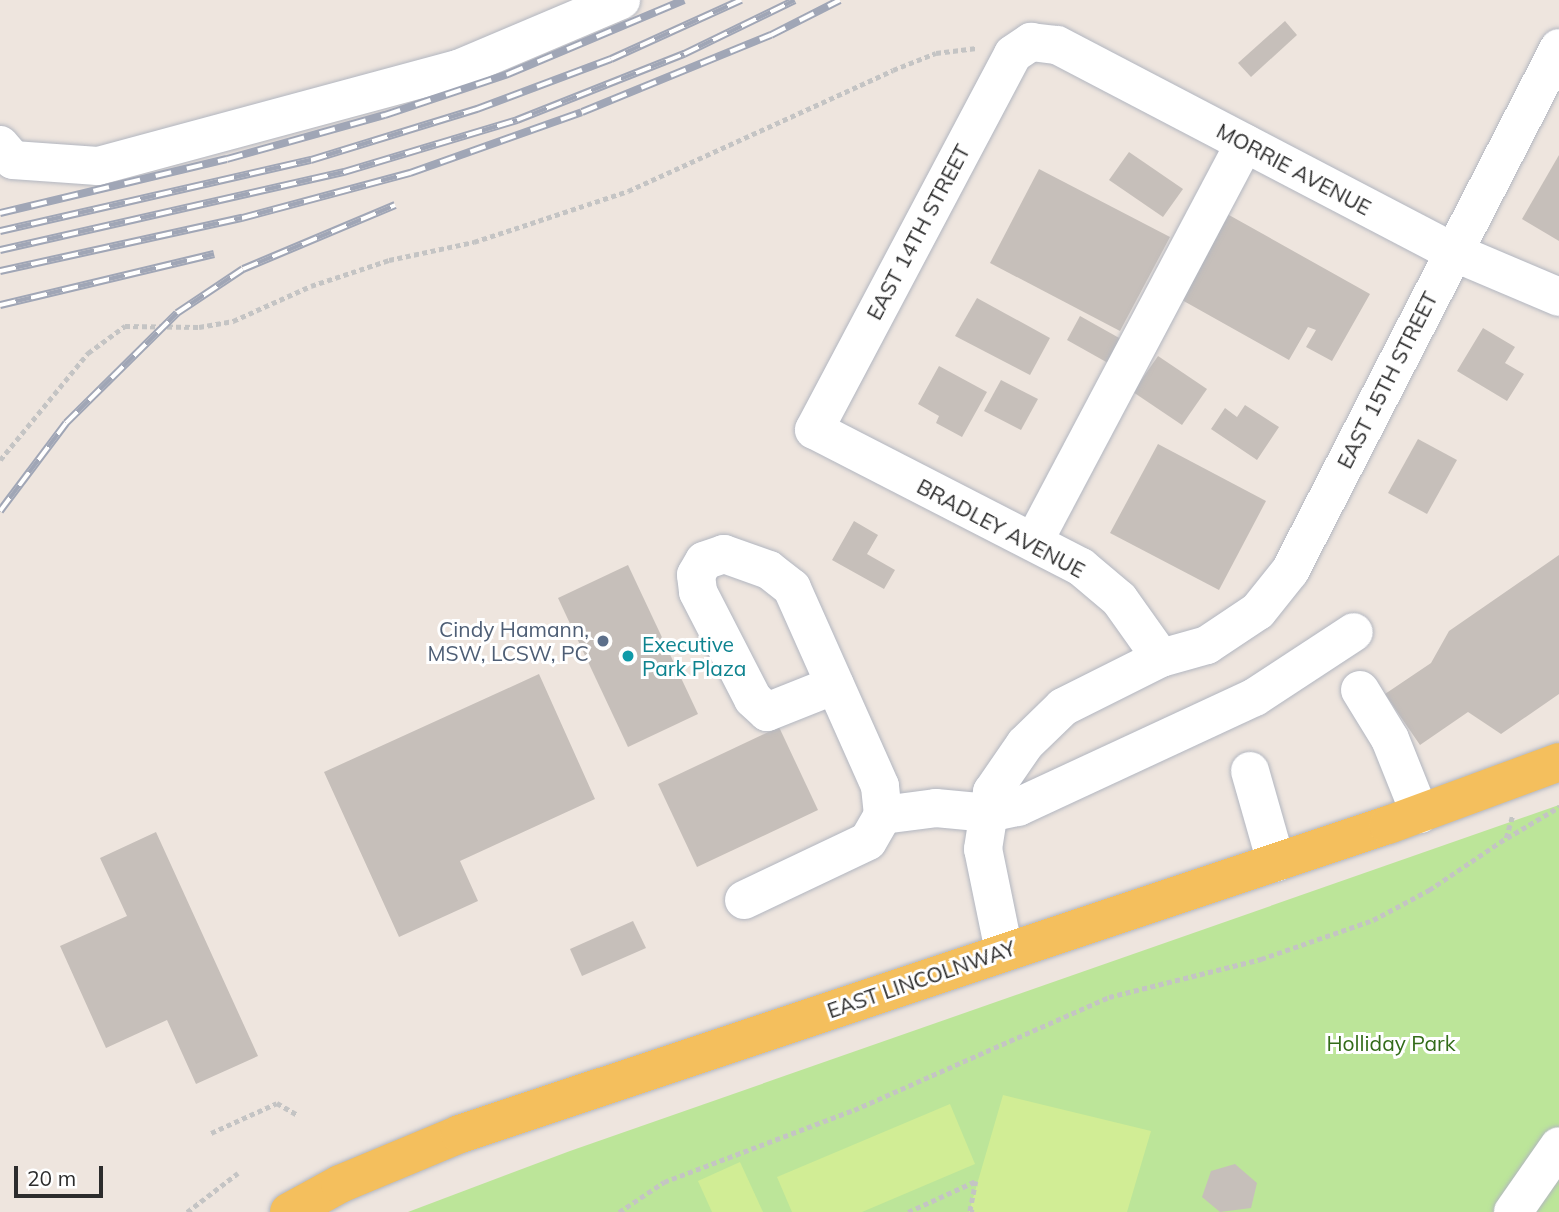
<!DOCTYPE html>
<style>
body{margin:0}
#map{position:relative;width:1559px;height:1212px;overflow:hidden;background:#eee5de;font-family:Mulish,sans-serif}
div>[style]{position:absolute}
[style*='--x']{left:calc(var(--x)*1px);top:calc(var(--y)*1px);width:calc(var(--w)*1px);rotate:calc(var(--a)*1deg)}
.green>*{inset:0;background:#bce599}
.pitch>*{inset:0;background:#d1ed95}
.building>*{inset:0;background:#c6bfba}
.path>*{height:4.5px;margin-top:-2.25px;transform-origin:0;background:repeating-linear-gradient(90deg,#c4c4c4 0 5px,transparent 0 8.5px)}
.roads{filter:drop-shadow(0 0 2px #b2b6c0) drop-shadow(0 0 2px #b2b6c0)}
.minor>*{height:38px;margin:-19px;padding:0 19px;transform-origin:19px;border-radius:19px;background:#fff}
.major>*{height:38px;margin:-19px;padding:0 19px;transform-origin:19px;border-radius:19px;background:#f4bf5d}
.rail>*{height:8px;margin-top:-4px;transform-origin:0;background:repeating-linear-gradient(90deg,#fff 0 16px,#a0a6b6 0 32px);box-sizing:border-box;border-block:2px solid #a0a6b6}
.dots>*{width:19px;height:19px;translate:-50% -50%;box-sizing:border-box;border:4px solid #fff;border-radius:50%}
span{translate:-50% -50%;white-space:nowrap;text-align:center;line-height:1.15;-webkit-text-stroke:6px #fff;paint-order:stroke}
.street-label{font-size:21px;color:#2c2c2c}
.service-label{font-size:21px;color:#4e5e75}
.right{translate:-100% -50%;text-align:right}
.culture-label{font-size:21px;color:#0d838f}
.left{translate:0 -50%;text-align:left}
.park-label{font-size:21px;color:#336c19}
.scale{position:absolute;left:14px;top:1166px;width:89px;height:32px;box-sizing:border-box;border:4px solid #2c2c2c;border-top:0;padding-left:9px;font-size:21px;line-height:24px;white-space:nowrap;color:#2c2c2c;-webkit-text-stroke:5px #fff;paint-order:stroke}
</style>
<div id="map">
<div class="green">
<div style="clip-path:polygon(1559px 805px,1559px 1212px,408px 1212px,570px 1151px)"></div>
</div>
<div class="pitch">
<div style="clip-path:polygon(1003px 1095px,1151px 1131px,1127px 1212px,969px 1212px)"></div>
<div style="clip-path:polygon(950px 1104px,975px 1164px,862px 1212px,792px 1212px,777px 1177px)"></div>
<div style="clip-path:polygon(740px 1162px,763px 1212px,712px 1212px,698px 1181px)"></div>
</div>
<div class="building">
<div style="clip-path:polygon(1285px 21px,1297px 35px,1251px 77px,1238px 63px)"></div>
<div style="clip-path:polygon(1129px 152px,1183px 189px,1163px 217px,1109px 180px)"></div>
<div style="clip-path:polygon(1559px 155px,1559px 241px,1522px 219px)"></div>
<div style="clip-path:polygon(1039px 169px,1170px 237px,1120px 331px,990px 263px)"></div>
<div style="clip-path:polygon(1220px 210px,1370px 294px,1332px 361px,1306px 347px,1316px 330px,1308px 327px,1289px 360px,1173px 295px)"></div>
<div style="clip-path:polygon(977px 298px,1050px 338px,1030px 375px,955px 336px)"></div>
<div style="clip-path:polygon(1080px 316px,1121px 339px,1108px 363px,1067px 340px)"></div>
<div style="clip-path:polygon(1483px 328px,1515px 347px,1505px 363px,1524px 374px,1507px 401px,1457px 371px)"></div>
<div style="clip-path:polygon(1158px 356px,1207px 389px,1182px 425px,1133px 392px)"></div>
<div style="clip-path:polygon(939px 366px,987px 392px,962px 437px,936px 423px,939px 416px,918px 404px)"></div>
<div style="clip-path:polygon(1001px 380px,1038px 399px,1021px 430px,984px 411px)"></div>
<div style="clip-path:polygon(1245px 405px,1279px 427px,1257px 460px,1211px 429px,1225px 408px,1237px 417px)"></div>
<div style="clip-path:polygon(1418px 439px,1457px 460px,1427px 514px,1388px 493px)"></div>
<div style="clip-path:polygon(1158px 444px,1266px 501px,1219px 590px,1110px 533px)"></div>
<div style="clip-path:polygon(854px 521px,878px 535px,867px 554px,895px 570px,884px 589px,832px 560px)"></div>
<div style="clip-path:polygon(1559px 555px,1559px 694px,1501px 734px,1468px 712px,1420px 745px,1385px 694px,1431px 663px,1449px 631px)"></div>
<div style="clip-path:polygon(628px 565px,698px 714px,628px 747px,558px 598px)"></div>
<div style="clip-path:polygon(539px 674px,595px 799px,460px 861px,478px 901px,399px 937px,324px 772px)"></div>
<div style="clip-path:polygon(779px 727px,818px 810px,697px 867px,658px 784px)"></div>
<div style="clip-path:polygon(156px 832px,258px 1056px,196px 1084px,167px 1020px,106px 1048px,60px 946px,127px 916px,100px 858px)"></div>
<div style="clip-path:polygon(633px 921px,646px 948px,582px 976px,570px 949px)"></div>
<div style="clip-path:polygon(1235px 1164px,1257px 1183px,1251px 1208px,1220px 1212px,1202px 1197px,1211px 1171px)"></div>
</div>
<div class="path">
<div style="--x:0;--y:460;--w:139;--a:-50.6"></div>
<div style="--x:88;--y:353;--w:46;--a:-36.1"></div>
<div style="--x:125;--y:326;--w:74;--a:0.8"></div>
<div style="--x:199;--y:327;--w:35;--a:-10"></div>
<div style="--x:233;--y:321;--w:85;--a:-24.2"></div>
<div style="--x:311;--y:286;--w:82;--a:-18.4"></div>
<div style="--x:389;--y:260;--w:87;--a:-12"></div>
<div style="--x:474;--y:242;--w:162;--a:-18.3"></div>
<div style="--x:628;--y:191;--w:291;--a:-24.5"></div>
<div style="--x:893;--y:70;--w:46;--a:-21.6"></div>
<div style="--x:936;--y:53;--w:41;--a:-7"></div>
<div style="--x:1507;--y:838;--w:61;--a:-30.8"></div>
<div style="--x:211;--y:1133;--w:72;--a:-24.4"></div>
<div style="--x:277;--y:1103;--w:24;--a:30"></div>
<div style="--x:187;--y:1212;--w:64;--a:-37.4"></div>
<div style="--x:619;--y:1212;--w:54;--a:-33.7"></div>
<div style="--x:664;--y:1182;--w:203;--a:-20.8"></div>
<div style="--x:854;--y:1110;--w:279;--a:-23.9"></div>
<div style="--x:1109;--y:997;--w:157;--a:-14"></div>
<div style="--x:1261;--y:959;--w:119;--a:-19.2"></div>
<div style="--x:1373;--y:920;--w:64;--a:-28.2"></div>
<div style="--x:1429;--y:890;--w:93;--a:-34"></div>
<div style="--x:1506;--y:838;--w:25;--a:-74"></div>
<div style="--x:908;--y:1212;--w:75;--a:-24.5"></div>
<div style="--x:976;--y:1181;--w:31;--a:101"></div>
<div style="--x:970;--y:1211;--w:4;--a:14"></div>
</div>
<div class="roads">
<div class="minor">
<div style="--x:0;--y:145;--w:20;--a:49"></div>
<div style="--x:13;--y:160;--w:85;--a:4"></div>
<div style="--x:98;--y:166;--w:373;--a:-15.1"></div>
<div style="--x:458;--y:69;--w:177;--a:-22.9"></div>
<div style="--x:1034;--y:541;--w:450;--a:-62.1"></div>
<div style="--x:1161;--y:658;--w:72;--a:-125.4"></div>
<div style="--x:1119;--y:599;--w:50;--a:-139.9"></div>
<div style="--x:1081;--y:567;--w:300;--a:-152.8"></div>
<div style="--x:814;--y:430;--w:425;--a:-62.1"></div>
<div style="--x:1013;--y:54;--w:22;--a:-34"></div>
<div style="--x:1031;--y:42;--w:26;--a:7"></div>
<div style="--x:1057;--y:45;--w:447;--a:27.6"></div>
<div style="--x:1453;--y:252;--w:115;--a:23"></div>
<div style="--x:1360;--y:690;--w:57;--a:58.5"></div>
<div style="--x:1390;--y:739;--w:81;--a:68.2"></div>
<div style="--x:1250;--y:771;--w:95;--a:74.1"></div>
<div style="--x:883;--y:815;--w:53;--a:-7.5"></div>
<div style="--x:936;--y:808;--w:53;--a:5.4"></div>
<div style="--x:989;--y:813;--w:30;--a:-12"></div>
<div style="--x:1018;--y:807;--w:261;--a:-24.9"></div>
<div style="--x:1255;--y:697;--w:118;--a:-33.3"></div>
<div style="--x:744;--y:900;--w:137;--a:-25.4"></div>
<div style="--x:868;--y:841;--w:30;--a:-60"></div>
<div style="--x:883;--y:815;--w:29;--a:-96"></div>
<div style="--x:880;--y:786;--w:217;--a:-114"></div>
<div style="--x:792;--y:588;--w:29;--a:-142"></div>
<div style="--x:769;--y:570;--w:48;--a:-160.4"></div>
<div style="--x:724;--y:554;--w:21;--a:161"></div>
<div style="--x:704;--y:561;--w:16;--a:120"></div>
<div style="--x:696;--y:575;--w:17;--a:83"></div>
<div style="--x:698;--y:592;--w:120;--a:62.8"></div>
<div style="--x:753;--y:699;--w:19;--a:43"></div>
<div style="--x:767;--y:712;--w:73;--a:-21.7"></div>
<div style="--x:1004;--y:951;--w:104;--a:-101.6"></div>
<div style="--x:983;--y:849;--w:58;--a:-81"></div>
<div style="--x:992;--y:792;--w:58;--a:-55.5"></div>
<div style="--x:1025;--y:744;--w:53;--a:-44.2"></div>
<div style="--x:1063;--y:707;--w:110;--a:-26.6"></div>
<div style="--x:1161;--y:658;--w:48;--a:-15.8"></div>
<div style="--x:1207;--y:645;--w:61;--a:-33.7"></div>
<div style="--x:1258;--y:611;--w:51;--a:-51.3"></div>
<div style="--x:1290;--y:571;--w:588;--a:-62.78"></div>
<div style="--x:1513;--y:1212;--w:80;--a:-55.1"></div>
</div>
<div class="major">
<div style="--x:289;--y:1212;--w:58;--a:-28.8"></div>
<div style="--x:340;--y:1184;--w:130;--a:-22.6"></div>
<div style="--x:460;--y:1134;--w:978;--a:-18.42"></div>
<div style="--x:1388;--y:825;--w:182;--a:-20.2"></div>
</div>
</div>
<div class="rail">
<div style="--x:0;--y:213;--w:233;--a:-13.4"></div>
<div style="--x:227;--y:159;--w:164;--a:-15.6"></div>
<div style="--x:385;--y:115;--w:130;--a:-18.4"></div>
<div style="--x:508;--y:74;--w:191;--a:-22.8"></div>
<div style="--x:0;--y:231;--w:319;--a:-12.9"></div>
<div style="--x:311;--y:160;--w:174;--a:-17.1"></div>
<div style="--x:477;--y:109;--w:143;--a:-20.5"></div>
<div style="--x:611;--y:59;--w:143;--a:-24.4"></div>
<div style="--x:0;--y:250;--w:353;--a:-12.8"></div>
<div style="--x:344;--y:172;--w:181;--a:-16.7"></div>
<div style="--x:517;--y:120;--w:180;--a:-21.6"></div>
<div style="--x:684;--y:54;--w:123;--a:-25.9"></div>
<div style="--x:0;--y:271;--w:248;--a:-12.4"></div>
<div style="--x:242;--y:218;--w:174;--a:-15"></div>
<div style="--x:410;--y:173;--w:182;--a:-19.5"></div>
<div style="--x:582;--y:112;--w:204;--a:-22.2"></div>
<div style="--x:771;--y:35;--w:77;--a:-26.9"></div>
<div style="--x:0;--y:305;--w:220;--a:-13.4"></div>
<div style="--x:0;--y:511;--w:110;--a:-53.1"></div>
<div style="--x:66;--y:423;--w:156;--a:-44.7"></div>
<div style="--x:177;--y:313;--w:79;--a:-33.7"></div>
<div style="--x:243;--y:269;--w:165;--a:-22.8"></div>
</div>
<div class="dots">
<div style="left:603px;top:641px;background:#5c6f8a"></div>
<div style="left:628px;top:656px;background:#0f9aa8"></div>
</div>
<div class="street-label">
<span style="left:1294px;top:169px;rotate:28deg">MORRIE AVENUE</span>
<span style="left:918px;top:232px;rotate:-62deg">EAST 14TH STREET</span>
<span style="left:1387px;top:380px;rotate:-63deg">EAST 15TH STREET</span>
<span style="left:1001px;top:528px;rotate:28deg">BRADLEY AVENUE</span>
<span style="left:921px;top:979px;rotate:-19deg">EAST LINCOLNWAY</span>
</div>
<div class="service-label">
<span class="right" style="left:589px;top:641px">Cindy Hamann,<br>MSW, LCSW, PC</span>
</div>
<div class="culture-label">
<span class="left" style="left:642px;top:656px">Executive<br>Park Plaza</span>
</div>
<div class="park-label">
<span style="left:1391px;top:1043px">Holliday Park</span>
</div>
<div class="scale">20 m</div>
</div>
